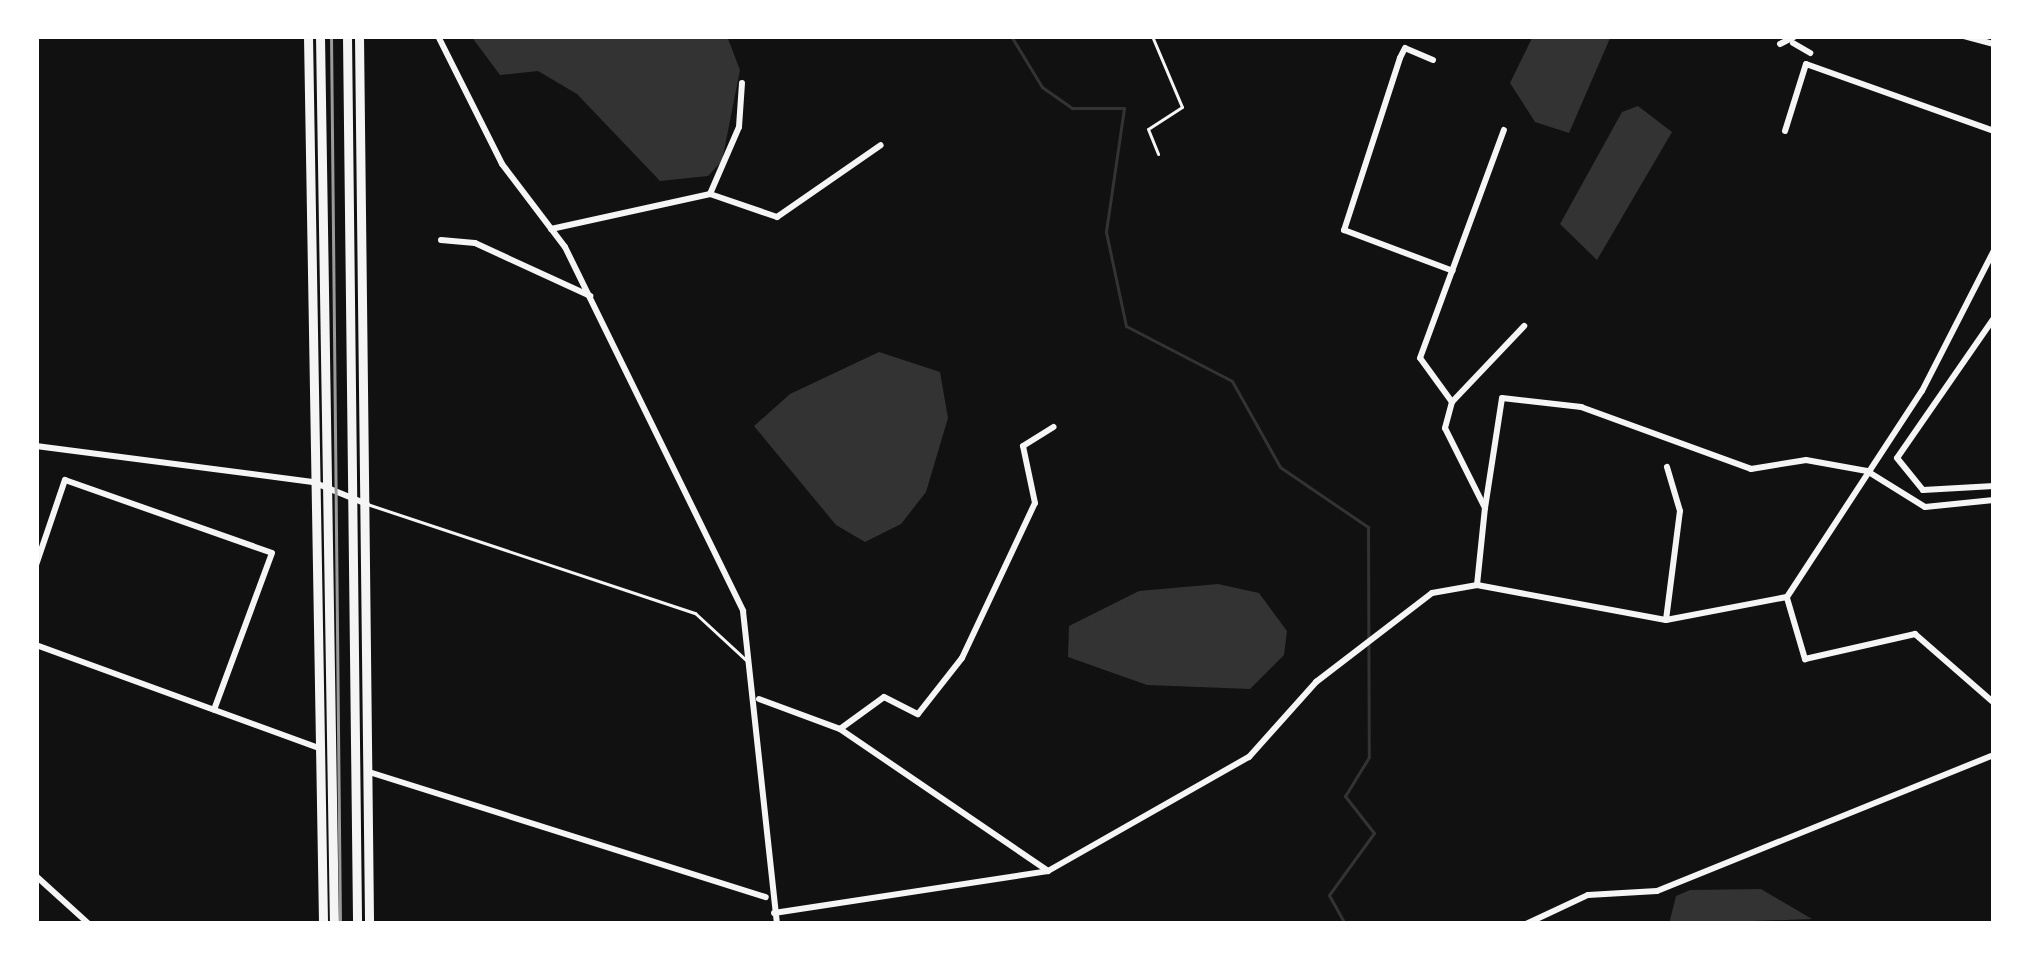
<!DOCTYPE html>
<style>
body{margin:0}
#map{position:relative;width:2030px;height:960px;overflow:hidden;background:#111;font-family:"Varela Round",sans-serif}
div>[style]{position:absolute}
[style*='--x']{left:calc(var(--x)*1px);top:calc(var(--y)*1px);width:calc(var(--w)*1px);rotate:calc(var(--a)*1deg)}
.water>*{inset:0;background:#333}
.stream>*{height:3px;margin:-1.5px;padding:0 1.5px;transform-origin:1.5px;border-radius:1.5px;background:#333}
.service>*{height:3px;margin:-1.5px;padding:0 1.5px;transform-origin:1.5px;border-radius:1.5px;background:#f5f5f5}
.minor>*{height:6px;margin:-3px;padding:0 3px;transform-origin:3px;border-radius:3px;background:#f5f5f5}
.primary>*{height:9px;margin:-4.5px;padding:0 4.5px;transform-origin:4.5px;border-radius:4.5px;background:#f5f5f5}
.rail>*{height:3px;margin:-1.5px;padding:0 1.5px;transform-origin:1.5px;border-radius:1.5px;background:#9a9a9a}
span{translate:-50% -50%;white-space:nowrap;text-align:center;line-height:1.15;-webkit-text-stroke:9px #fff;paint-order:stroke}
.frame{position:absolute;inset:0;border:39px solid #fff;pointer-events:none}
</style>
<div id="map">
<div class="water">
<div style="clip-path:polygon(471px 36px,727px 36px,740px 70px,722px 161px,708px 176px,660px 181px,577px 94px,538px 71px,500px 75px)"></div>
<div style="clip-path:polygon(1533px 36px,1611px 36px,1569px 133px,1535px 122px,1510px 83px)"></div>
<div style="clip-path:polygon(1638px 106px,1672px 132px,1597px 260px,1560px 224px,1622px 112px)"></div>
<div style="clip-path:polygon(879px 352px,940px 372px,948px 418px,926px 492px,901px 524px,865px 542px,836px 525px,754px 426px,790px 394px)"></div>
<div style="clip-path:polygon(1218px 584px,1259px 593px,1287px 631px,1284px 655px,1250px 689px,1147px 685px,1068px 657px,1069px 626px,1139px 591px)"></div>
<div style="clip-path:polygon(1761px 889px,1812px 919px,1669px 924px,1676px 896px,1690px 890px)"></div>
</div>
<div class="stream">
<div style="--x:1011;--y:36;--w:60;--a:58.7"></div>
<div style="--x:1042;--y:87;--w:37;--a:35"></div>
<div style="--x:1072;--y:108;--w:52;--a:0"></div>
<div style="--x:1124;--y:108;--w:125;--a:98.3"></div>
<div style="--x:1106;--y:232;--w:96;--a:78"></div>
<div style="--x:1126;--y:326;--w:119;--a:27.4"></div>
<div style="--x:1232;--y:381;--w:98;--a:60.8"></div>
<div style="--x:1280;--y:467;--w:107;--a:34.3"></div>
<div style="--x:1368;--y:527;--w:230;--a:89.8"></div>
<div style="--x:1369;--y:757;--w:46;--a:121.6"></div>
<div style="--x:1345;--y:796;--w:47;--a:51.9"></div>
<div style="--x:1374;--y:833;--w:77;--a:126"></div>
<div style="--x:1329;--y:895;--w:33;--a:61"></div>
</div>
<div class="service">
<div style="--x:1152;--y:36;--w:77;--a:67.1"></div>
<div style="--x:1182;--y:107;--w:40;--a:147.1"></div>
<div style="--x:1148;--y:129;--w:27;--a:68"></div>
<div style="--x:367;--y:504;--w:346;--a:18.4"></div>
<div style="--x:695;--y:613;--w:71;--a:42.7"></div>
</div>
<div class="minor">
<div style="--x:438;--y:36;--w:143;--a:63.4"></div>
<div style="--x:502;--y:164;--w:104;--a:52.8"></div>
<div style="--x:565;--y:247;--w:405;--a:63.9"></div>
<div style="--x:743;--y:611;--w:315;--a:83.8"></div>
<div style="--x:1964;--y:36;--w:31;--a:15"></div>
<div style="--x:1793;--y:43;--w:20;--a:30"></div>
<div style="--x:1780;--y:44;--w:18;--a:-27"></div>
<div style="--x:1433;--y:60;--w:30;--a:-157"></div>
<div style="--x:1405;--y:48;--w:11;--a:117"></div>
<div style="--x:1400;--y:58;--w:181;--a:108"></div>
<div style="--x:1344;--y:230;--w:116;--a:20.6"></div>
<div style="--x:1785;--y:131;--w:70;--a:-72.6"></div>
<div style="--x:1806;--y:64;--w:200;--a:19.6"></div>
<div style="--x:710;--y:194;--w:73;--a:-66.6"></div>
<div style="--x:739;--y:127;--w:44;--a:-86.1"></div>
<div style="--x:551;--y:229;--w:163;--a:-12.4"></div>
<div style="--x:710;--y:194;--w:71;--a:18.9"></div>
<div style="--x:777;--y:217;--w:126;--a:-34.7"></div>
<div style="--x:441;--y:240;--w:34;--a:5"></div>
<div style="--x:475;--y:243;--w:127;--a:24.7"></div>
<div style="--x:1994;--y:318;--w:170;--a:124.7"></div>
<div style="--x:1897;--y:458;--w:41;--a:50.9"></div>
<div style="--x:1923;--y:490;--w:71;--a:-3.2"></div>
<div style="--x:1452;--y:402;--w:54;--a:-126"></div>
<div style="--x:1420;--y:358;--w:243;--a:-69.8"></div>
<div style="--x:36;--y:446;--w:279;--a:7.4"></div>
<div style="--x:313;--y:482;--w:58;--a:22.2"></div>
<div style="--x:1485;--y:508;--w:111;--a:-81.2"></div>
<div style="--x:1502;--y:398;--w:80;--a:6.5"></div>
<div style="--x:1581;--y:407;--w:181;--a:20"></div>
<div style="--x:1751;--y:469;--w:56;--a:-9.3"></div>
<div style="--x:1806;--y:460;--w:62;--a:10.2"></div>
<div style="--x:1867;--y:471;--w:68;--a:31.8"></div>
<div style="--x:1925;--y:507;--w:69;--a:-5.8"></div>
<div style="--x:36;--y:565;--w:90;--a:-71.2"></div>
<div style="--x:65;--y:480;--w:219;--a:19.4"></div>
<div style="--x:272;--y:553;--w:167;--a:110.3"></div>
<div style="--x:1477;--y:585;--w:77;--a:-84.1"></div>
<div style="--x:1485;--y:508;--w:89;--a:-116.6"></div>
<div style="--x:1445;--y:428;--w:27;--a:-75"></div>
<div style="--x:1452;--y:402;--w:105;--a:-46.5"></div>
<div style="--x:1787;--y:598;--w:64;--a:73.6"></div>
<div style="--x:1805;--y:659;--w:113;--a:-12.8"></div>
<div style="--x:1915;--y:634;--w:105;--a:41.1"></div>
<div style="--x:1666;--y:620;--w:110;--a:-82.7"></div>
<div style="--x:1680;--y:511;--w:46;--a:-106.5"></div>
<div style="--x:36;--y:645;--w:301;--a:20"></div>
<div style="--x:759;--y:699;--w:86;--a:20.3"></div>
<div style="--x:840;--y:729;--w:252;--a:34.3"></div>
<div style="--x:840;--y:729;--w:54;--a:-36"></div>
<div style="--x:884;--y:697;--w:38;--a:27"></div>
<div style="--x:918;--y:714;--w:71;--a:-51.8"></div>
<div style="--x:962;--y:658;--w:171;--a:-64.8"></div>
<div style="--x:1035;--y:503;--w:58;--a:-101.9"></div>
<div style="--x:1023;--y:446;--w:36;--a:-32"></div>
<div style="--x:369;--y:772;--w:416;--a:17.5"></div>
<div style="--x:36;--y:876;--w:72;--a:42.2"></div>
<div style="--x:774;--y:913;--w:277;--a:-8.7"></div>
<div style="--x:1048;--y:871;--w:231;--a:-29.6"></div>
<div style="--x:1249;--y:757;--w:101;--a:-48.2"></div>
<div style="--x:1316;--y:682;--w:146;--a:-37.5"></div>
<div style="--x:1432;--y:593;--w:46;--a:-10.1"></div>
<div style="--x:1477;--y:585;--w:192;--a:10.5"></div>
<div style="--x:1666;--y:620;--w:123;--a:-10.8"></div>
<div style="--x:1787;--y:597;--w:246;--a:-56.8"></div>
<div style="--x:1922;--y:391;--w:158;--a:-62.9"></div>
<div style="--x:1526;--y:924;--w:68;--a:-25.1"></div>
<div style="--x:1588;--y:895;--w:69;--a:-3.3"></div>
<div style="--x:1657;--y:891;--w:363;--a:-22"></div>
</div>
<div class="primary">
<div style="--x:308;--y:36;--w:888;--a:89.03"></div>
<div style="--x:320;--y:36;--w:888;--a:89.1"></div>
<div style="--x:347;--y:36;--w:888;--a:89.35"></div>
<div style="--x:359;--y:36;--w:888;--a:89.35"></div>
</div>
<div class="rail">
<div style="--x:331;--y:36;--w:888;--a:89.42"></div>
</div>
<div class="frame"></div>
</div>
